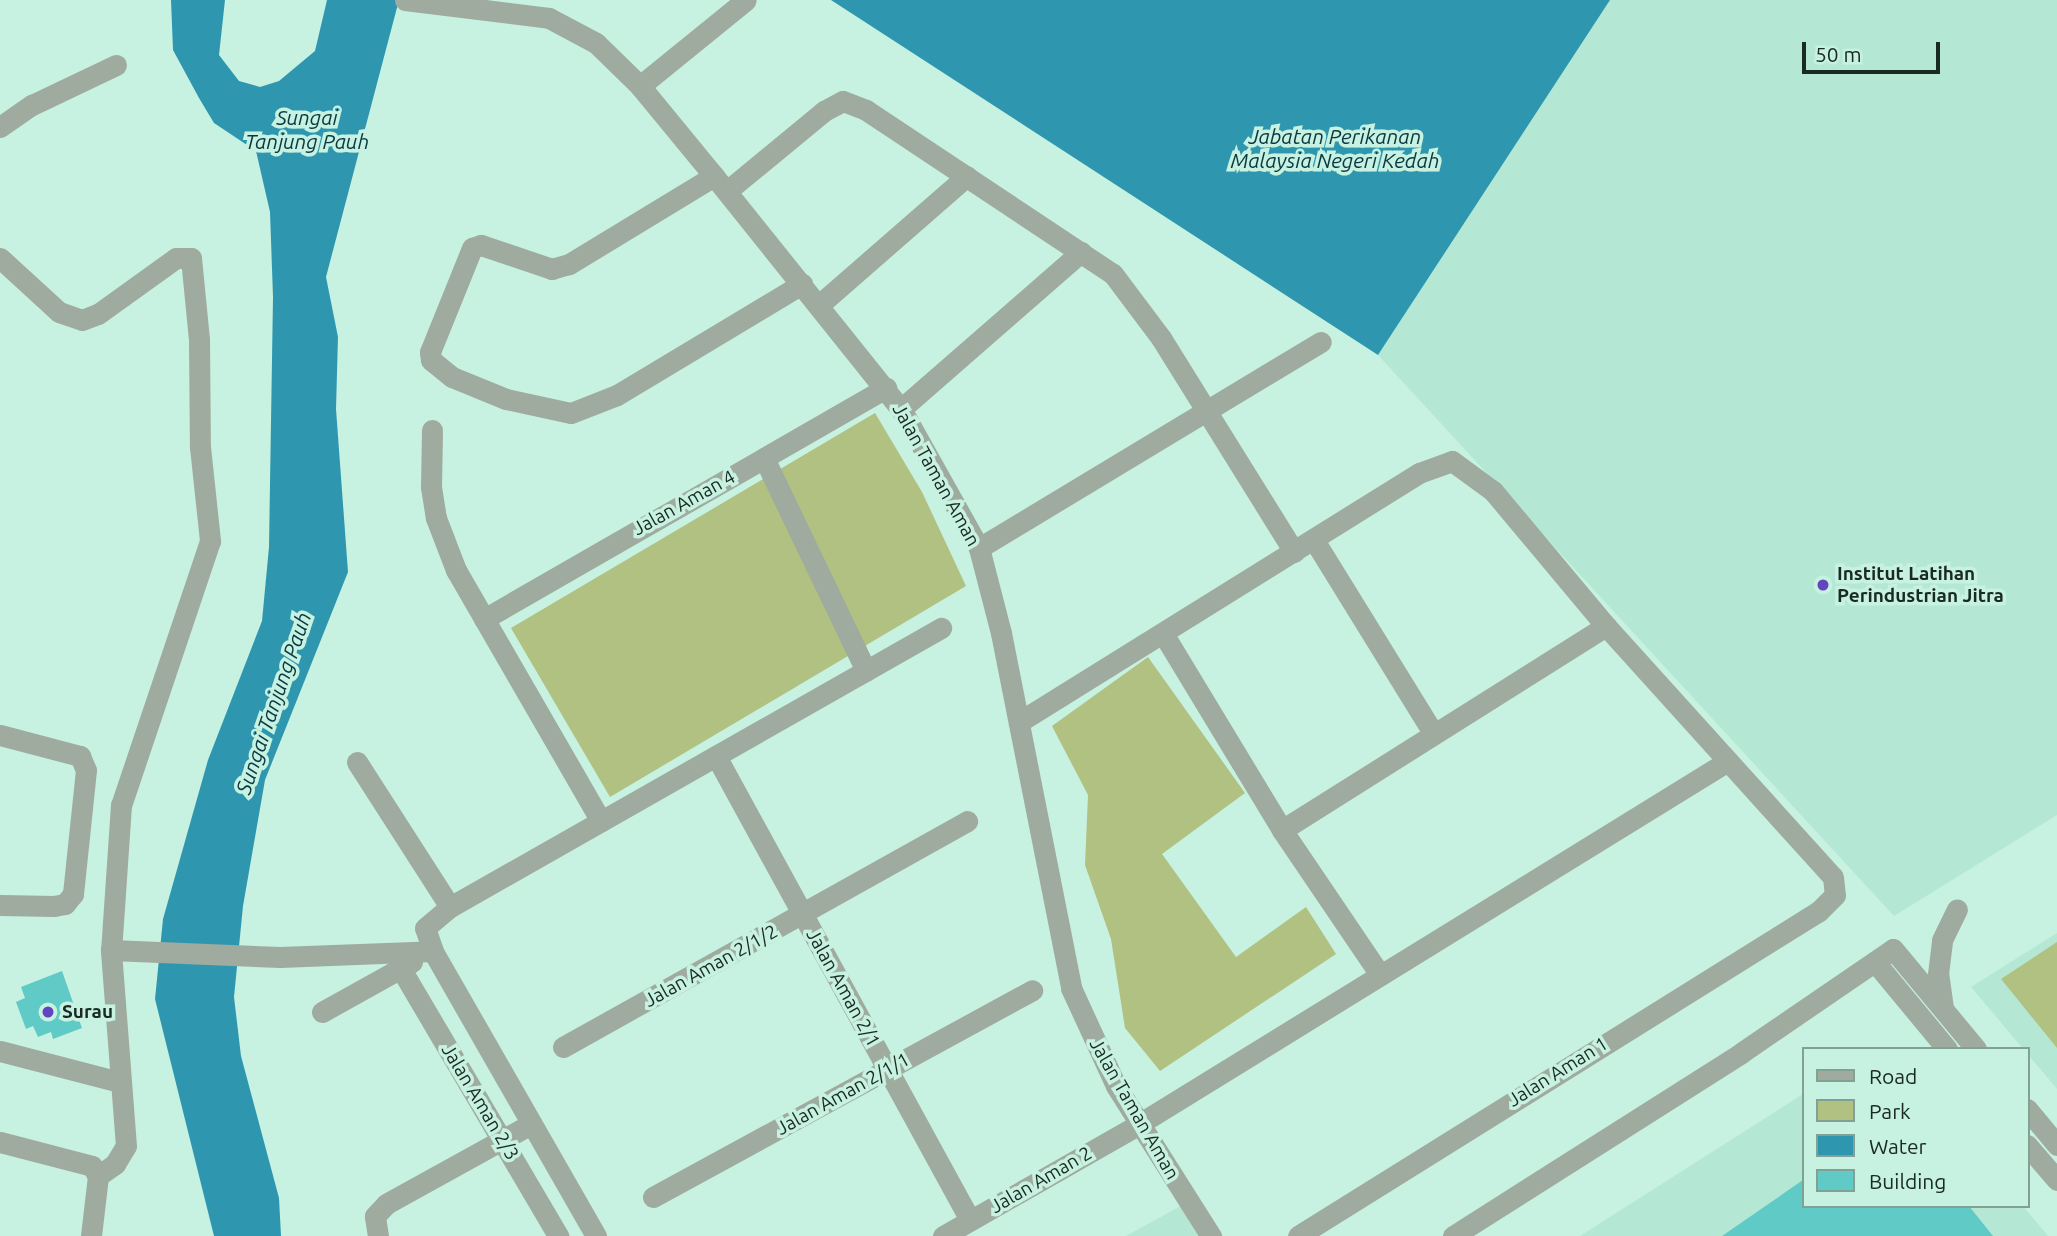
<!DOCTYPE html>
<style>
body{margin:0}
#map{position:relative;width:2057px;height:1236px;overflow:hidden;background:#c7f1e0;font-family:Ubuntu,sans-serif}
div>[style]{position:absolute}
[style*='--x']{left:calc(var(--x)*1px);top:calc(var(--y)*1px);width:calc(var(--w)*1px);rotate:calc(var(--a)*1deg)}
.built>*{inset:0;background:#b5e8d4}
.green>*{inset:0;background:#b0c181}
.water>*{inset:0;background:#2e97af}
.building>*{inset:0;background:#60cac7}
.minor>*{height:21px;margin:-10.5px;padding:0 10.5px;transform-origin:10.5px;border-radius:10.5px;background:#9fab9e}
.dots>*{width:19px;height:19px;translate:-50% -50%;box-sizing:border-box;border:4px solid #c7f1e0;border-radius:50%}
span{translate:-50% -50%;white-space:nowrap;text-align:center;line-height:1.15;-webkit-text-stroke:7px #c7f1e0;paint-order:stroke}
.street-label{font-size:19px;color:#192923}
.poi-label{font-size:19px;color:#192923;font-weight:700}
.left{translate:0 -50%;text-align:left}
.water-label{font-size:21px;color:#083842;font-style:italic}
.legend{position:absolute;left:1802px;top:1047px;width:228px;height:161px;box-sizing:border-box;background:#c7f1e0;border:2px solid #81a194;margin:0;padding:9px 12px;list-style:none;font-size:21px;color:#192923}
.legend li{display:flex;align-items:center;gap:14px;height:35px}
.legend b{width:35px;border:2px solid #81a194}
.scale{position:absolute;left:1802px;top:42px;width:138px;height:32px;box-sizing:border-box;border:4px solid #192923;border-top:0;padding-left:9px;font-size:21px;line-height:24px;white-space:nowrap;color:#192923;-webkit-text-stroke:5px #c7f1e0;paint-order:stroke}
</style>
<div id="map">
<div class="built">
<div style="clip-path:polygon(1610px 0,2057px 0,2057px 815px,1894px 916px,1378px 355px)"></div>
<div style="clip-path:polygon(2057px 933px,2057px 1089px,1971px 987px)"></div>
<div style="clip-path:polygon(1803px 1094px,1803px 1206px,2023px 1206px,2048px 1236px,1580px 1236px)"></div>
<div style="clip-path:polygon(1188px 1202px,1206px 1236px,1126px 1236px)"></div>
</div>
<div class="green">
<div style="clip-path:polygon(875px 413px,922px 492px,966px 586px,610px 797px,511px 628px)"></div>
<div style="clip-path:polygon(1148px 657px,1245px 793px,1162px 854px,1236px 957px,1306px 907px,1336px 954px,1160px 1071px,1125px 1028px,1111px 939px,1085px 865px,1088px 795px,1052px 726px)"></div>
<div style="clip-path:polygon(2057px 942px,2057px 1048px,2001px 979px)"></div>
</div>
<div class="water">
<div style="clip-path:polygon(171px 0,225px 0,219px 55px,239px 81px,260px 87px,279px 81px,315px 51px,327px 0,399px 0,326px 277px,338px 337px,336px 409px,348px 572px,265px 780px,243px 906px,234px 997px,241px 1056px,279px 1198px,281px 1236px,214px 1236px,155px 999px,163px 919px,208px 760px,262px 621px,269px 547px,273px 297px,270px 212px,256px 151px,214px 123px,199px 98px,173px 50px)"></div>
<div style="clip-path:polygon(831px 0,1610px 0,1378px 355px)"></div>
</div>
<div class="building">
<div style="clip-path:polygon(62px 971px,82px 1028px,53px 1039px,51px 1032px,38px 1037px,33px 1026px,26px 1029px,16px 1002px,25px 998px,21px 987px)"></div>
<div style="clip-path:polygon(1803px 1180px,1803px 1206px,1969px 1206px,1993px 1236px,1722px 1236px)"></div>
</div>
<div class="minor">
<div style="--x:405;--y:0;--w:145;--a:7.1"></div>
<div style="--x:549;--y:18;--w:53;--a:28"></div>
<div style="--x:596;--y:43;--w:62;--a:44.3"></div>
<div style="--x:640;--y:86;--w:117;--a:50.6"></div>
<div style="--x:714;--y:176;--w:299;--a:51.3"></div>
<div style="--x:901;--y:409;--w:159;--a:60.7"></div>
<div style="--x:979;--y:548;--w:88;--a:75.5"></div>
<div style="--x:1001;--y:633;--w:362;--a:78.8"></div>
<div style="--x:1071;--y:988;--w:108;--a:65.3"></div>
<div style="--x:1116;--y:1086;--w:178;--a:57.7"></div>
<div style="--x:640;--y:86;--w:136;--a:-39.1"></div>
<div style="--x:0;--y:127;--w:39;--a:-35"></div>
<div style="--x:32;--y:105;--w:93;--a:-25.5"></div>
<div style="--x:714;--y:176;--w:170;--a:148.7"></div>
<div style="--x:569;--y:264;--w:18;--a:164"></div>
<div style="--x:552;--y:269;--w:75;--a:-161.3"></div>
<div style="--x:481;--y:245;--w:9;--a:162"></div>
<div style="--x:472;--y:248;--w:112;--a:112"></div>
<div style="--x:430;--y:352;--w:8;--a:83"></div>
<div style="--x:431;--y:360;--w:27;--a:39"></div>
<div style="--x:452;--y:377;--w:58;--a:22.2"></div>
<div style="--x:506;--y:399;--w:66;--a:12.2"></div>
<div style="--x:571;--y:413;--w:49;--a:-21.4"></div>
<div style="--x:617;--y:395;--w:216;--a:-31"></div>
<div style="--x:727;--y:191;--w:126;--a:-39.5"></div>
<div style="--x:824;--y:111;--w:21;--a:-28"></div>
<div style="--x:843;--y:101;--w:25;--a:21"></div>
<div style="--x:866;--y:110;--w:296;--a:33.6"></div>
<div style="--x:1113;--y:274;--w:80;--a:53.1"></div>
<div style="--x:1161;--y:338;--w:252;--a:58.1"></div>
<div style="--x:0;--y:258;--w:80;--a:42.5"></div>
<div style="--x:59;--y:312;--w:24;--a:19"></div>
<div style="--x:82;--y:320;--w:17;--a:-21"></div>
<div style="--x:98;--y:314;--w:96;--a:-35.7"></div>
<div style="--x:176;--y:258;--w:15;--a:0"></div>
<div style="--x:191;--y:258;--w:82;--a:84.4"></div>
<div style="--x:199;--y:340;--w:107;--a:89.5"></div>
<div style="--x:200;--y:447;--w:95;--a:83.9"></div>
<div style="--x:210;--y:541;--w:279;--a:108.6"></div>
<div style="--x:121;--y:805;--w:145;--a:93.9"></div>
<div style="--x:819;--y:305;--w:196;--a:-41.1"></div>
<div style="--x:901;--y:409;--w:239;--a:-41.1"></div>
<div style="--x:432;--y:430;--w:57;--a:91"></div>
<div style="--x:431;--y:487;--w:31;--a:81"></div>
<div style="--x:436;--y:518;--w:56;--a:69"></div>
<div style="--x:456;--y:570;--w:290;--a:60"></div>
<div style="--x:764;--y:458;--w:236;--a:64.4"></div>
<div style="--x:1314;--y:540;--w:228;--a:58.3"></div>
<div style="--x:979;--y:548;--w:399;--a:-31.1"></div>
<div style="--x:484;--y:619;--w:464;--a:-29.9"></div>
<div style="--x:1164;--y:635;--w:228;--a:58.8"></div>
<div style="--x:1282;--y:830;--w:175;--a:55.9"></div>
<div style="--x:1019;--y:722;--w:471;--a:-31.9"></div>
<div style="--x:1419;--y:473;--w:35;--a:-20"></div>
<div style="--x:1452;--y:461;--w:51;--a:36.2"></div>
<div style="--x:1493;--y:491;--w:176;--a:50.1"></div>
<div style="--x:1606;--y:626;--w:338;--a:47.9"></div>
<div style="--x:1833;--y:877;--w:18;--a:84"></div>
<div style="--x:1835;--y:895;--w:23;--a:135"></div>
<div style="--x:1819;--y:911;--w:614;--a:148.04"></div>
<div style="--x:0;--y:735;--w:83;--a:14.7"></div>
<div style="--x:80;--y:756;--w:15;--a:67"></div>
<div style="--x:86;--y:770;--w:125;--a:96"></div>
<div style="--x:73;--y:894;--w:13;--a:129"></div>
<div style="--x:65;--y:904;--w:11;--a:170"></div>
<div style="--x:54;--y:906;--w:54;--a:-178.9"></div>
<div style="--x:716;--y:756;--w:529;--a:61.3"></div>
<div style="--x:357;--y:762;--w:172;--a:57.3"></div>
<div style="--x:1282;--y:830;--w:383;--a:-32.2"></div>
<div style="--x:1875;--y:962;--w:113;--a:50.4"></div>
<div style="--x:401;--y:969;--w:310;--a:59.5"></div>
<div style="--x:1943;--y:1008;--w:34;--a:-98"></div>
<div style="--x:1938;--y:974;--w:34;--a:-83"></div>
<div style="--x:1942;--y:940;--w:34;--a:-64"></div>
<div style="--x:322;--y:1012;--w:103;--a:-29.1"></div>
<div style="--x:563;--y:1047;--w:463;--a:-29.2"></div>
<div style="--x:0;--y:1051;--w:124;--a:14.5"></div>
<div style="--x:2027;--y:1109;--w:47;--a:50.2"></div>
<div style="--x:0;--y:1142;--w:95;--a:14.6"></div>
<div style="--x:92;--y:1166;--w:12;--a:59"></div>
<div style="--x:98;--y:1176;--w:60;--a:96.7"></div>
<div style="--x:2027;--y:1145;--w:46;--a:49.4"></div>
<div style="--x:98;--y:1176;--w:21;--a:-35"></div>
<div style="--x:115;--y:1164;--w:21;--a:-59"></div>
<div style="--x:126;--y:1146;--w:197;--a:-94.4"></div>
<div style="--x:111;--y:950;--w:169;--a:2.4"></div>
<div style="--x:280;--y:957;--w:153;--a:-2.2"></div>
<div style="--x:653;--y:1197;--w:432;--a:-28.6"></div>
<div style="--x:378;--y:1236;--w:20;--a:-99"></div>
<div style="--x:375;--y:1216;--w:16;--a:-47"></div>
<div style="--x:386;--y:1204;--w:166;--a:-28.9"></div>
<div style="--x:596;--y:1236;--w:328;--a:-119.8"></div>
<div style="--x:433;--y:951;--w:24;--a:-109"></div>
<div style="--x:425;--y:928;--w:33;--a:-40"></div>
<div style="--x:450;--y:907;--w:565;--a:-29.61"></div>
<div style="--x:943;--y:1236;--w:226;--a:-29.7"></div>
<div style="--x:1139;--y:1124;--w:692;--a:-31.65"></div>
<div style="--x:1453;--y:1236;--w:341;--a:-32.4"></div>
<div style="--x:1741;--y:1053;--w:184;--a:-34.4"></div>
<div style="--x:1893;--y:949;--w:130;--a:50.3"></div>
</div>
<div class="dots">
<div style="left:1823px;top:585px;background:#6146bf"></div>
<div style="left:48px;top:1012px;background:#6146bf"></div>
</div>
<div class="street-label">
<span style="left:936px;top:475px;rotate:61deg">Jalan Taman Aman</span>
<span style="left:684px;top:503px;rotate:-29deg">Jalan Aman 4</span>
<span style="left:711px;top:966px;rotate:-29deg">Jalan Aman 2/1/2</span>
<span style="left:843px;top:988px;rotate:61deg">Jalan Aman 2/1</span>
<span style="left:1558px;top:1072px;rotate:-32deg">Jalan Aman 1</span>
<span style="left:843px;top:1094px;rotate:-29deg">Jalan Aman 2/1/1</span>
<span style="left:480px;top:1102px;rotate:59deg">Jalan Aman 2/3</span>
<span style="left:1134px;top:1109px;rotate:60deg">Jalan Taman Aman</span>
<span style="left:1041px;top:1180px;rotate:-30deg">Jalan Aman 2</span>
</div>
<div class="poi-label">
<span class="left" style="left:1837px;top:585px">Institut Latihan<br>Perindustrian Jitra</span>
<span class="left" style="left:62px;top:1012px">Surau</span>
</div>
<div class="water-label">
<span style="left:307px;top:129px">Sungai<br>Tanjung Pauh</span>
<span style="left:1335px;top:148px">Jabatan Perikanan<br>Malaysia Negeri Kedah</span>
<span style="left:273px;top:703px;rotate:-71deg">Sungai Tanjung Pauh</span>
</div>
<ul class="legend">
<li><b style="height:9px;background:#9fab9e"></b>Road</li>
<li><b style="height:19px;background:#b0c181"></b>Park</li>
<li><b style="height:19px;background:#2e97af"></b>Water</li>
<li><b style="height:19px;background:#60cac7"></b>Building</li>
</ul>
<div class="scale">50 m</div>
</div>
